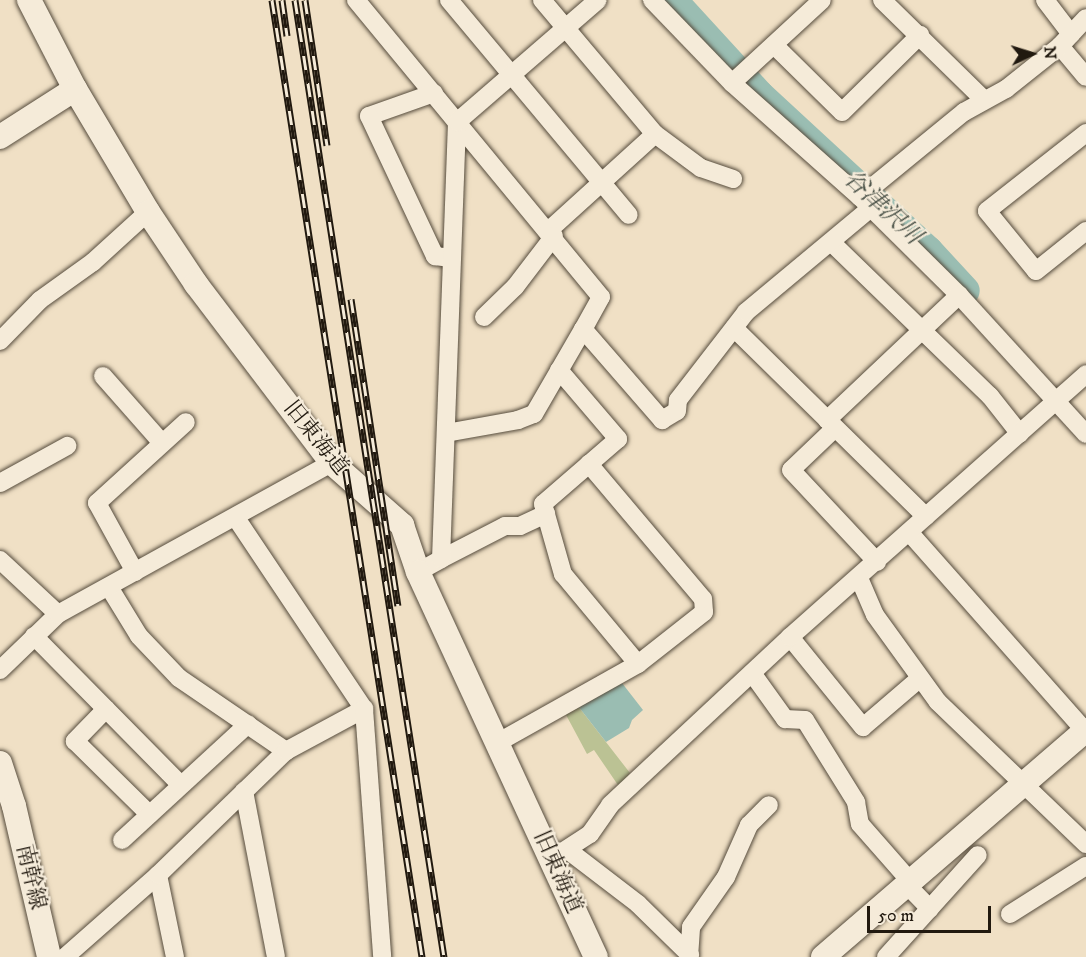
<!DOCTYPE html>
<meta charset="utf-8">
<style>
body{margin:0}
#map{position:relative;width:1086px;height:957px;overflow:hidden;background:#f0e0c5;font-family:"IM FELL DW Pica","Noto Serif JP",serif}
div>[style]{position:absolute}
[style*='--x']{left:calc(var(--x)*1px);top:calc(var(--y)*1px);width:calc(var(--w)*1px);rotate:calc(var(--a)*1deg)}
.green>*{inset:0;background:#bbc294}
.water>*{inset:0;background:#9abdb2}
.river>*{height:30px;margin:-15px;padding:0 15px;transform-origin:15px;border-radius:15px;background:#9abdb2}
.roads{filter:drop-shadow(0 0 2px #554b3c) drop-shadow(0 0 2px #554b3c)}
.street>*{height:18px;margin:-9px;padding:0 9px;transform-origin:9px;border-radius:9px;background:#f5ebd9}
.secondary>*{height:24px;margin:-12px;padding:0 12px;transform-origin:12px;border-radius:12px;background:#f5ebd9}
.rail>*{height:7px;margin-top:-3.5px;transform-origin:0;background:repeating-linear-gradient(90deg,#f5ebd9 0 14px,#21190f 0 28px);box-sizing:border-box;border-block:2px solid #21190f}
span{translate:-50% -50%;white-space:nowrap;text-align:center;line-height:1.15;-webkit-text-stroke:4.5px #f5ebd9;paint-order:stroke}
.street-label{font-size:22px;color:#21190f}
.water-label{font-size:24px;color:#4b5248;font-style:italic}
.north{position:absolute;left:1002px;top:24px;width:60px;height:60px;-webkit-text-stroke:4px #f5ebd9;paint-order:stroke;rotate:86deg;font-size:16px;font-weight:700;line-height:24px;text-align:center;color:#21190f}
.north::after{content:'';display:block;margin:auto;width:21px;height:27px;background:#21190f;clip-path:polygon(50% 0,100% 100%,50% 72%,0 100%)}
.scale{position:absolute;left:867px;top:906px;width:124px;height:27px;box-sizing:border-box;border:3px solid #21190f;border-top:0;padding-left:8px;font-size:18px;line-height:21px;white-space:nowrap;color:#21190f;-webkit-text-stroke:4px #f5ebd9;paint-order:stroke}
</style>
<div id="map">
<div class="green">
<div style="clip-path:polygon(578px 706px,630px 773px,620px 788px,594px 750px,587px 754px,565px 713px)"></div>
</div>
<div class="water">
<div style="clip-path:polygon(622px 683px,643px 710px,632px 720px,629px 728px,606px 742px,578px 706px)"></div>
</div>
<div class="river">
<div style="--x:672;--y:0;--w:129;--a:47.5"></div>
<div style="--x:759;--y:95;--w:230;--a:42.7"></div>
<div style="--x:928;--y:251;--w:54;--a:47.2"></div>
</div>
<div class="roads">
<div class="street">
<div style="--x:356;--y:0;--w:385;--a:50.5"></div>
<div style="--x:601;--y:297;--w:37;--a:119"></div>
<div style="--x:449;--y:0;--w:280;--a:50.1"></div>
<div style="--x:542;--y:0;--w:175;--a:49.9"></div>
<div style="--x:655;--y:134;--w:143;--a:137.8"></div>
<div style="--x:652;--y:0;--w:115;--a:46.1"></div>
<div style="--x:732;--y:83;--w:171;--a:41.7"></div>
<div style="--x:860;--y:197;--w:139;--a:44.7"></div>
<div style="--x:959;--y:295;--w:188;--a:47.6"></div>
<div style="--x:882;--y:0;--w:143;--a:44.4"></div>
<div style="--x:1045;--y:0;--w:43;--a:52.6"></div>
<div style="--x:774;--y:45;--w:95;--a:44.6"></div>
<div style="--x:842;--y:112;--w:110;--a:-44.6"></div>
<div style="--x:1060;--y:46;--w:40;--a:50"></div>
<div style="--x:732;--y:83;--w:122;--a:-42.7"></div>
<div style="--x:434;--y:93;--w:69;--a:160.5"></div>
<div style="--x:369;--y:116;--w:155;--a:64.8"></div>
<div style="--x:435;--y:256;--w:16;--a:7"></div>
<div style="--x:1086;--y:133;--w:126;--a:141.8"></div>
<div style="--x:987;--y:211;--w:77;--a:50.8"></div>
<div style="--x:1036;--y:271;--w:64;--a:-38.7"></div>
<div style="--x:655;--y:134;--w:57;--a:36.5"></div>
<div style="--x:701;--y:168;--w:34;--a:19"></div>
<div style="--x:860;--y:197;--w:134;--a:-39.3"></div>
<div style="--x:964;--y:112;--w:48;--a:-28.7"></div>
<div style="--x:1006;--y:89;--w:69;--a:-38.5"></div>
<div style="--x:1060;--y:46;--w:38;--a:-47"></div>
<div style="--x:832;--y:243;--w:220;--a:44.1"></div>
<div style="--x:990;--y:396;--w:48;--a:51.7"></div>
<div style="--x:484;--y:317;--w:43;--a:-44.1"></div>
<div style="--x:515;--y:287;--w:64;--a:-52.6"></div>
<div style="--x:734;--y:328;--w:269;--a:44.5"></div>
<div style="--x:0;--y:341;--w:57;--a:-45.7"></div>
<div style="--x:40;--y:300;--w:65;--a:-35.6"></div>
<div style="--x:93;--y:262;--w:74;--a:-42.3"></div>
<div style="--x:559;--y:370;--w:91;--a:49.5"></div>
<div style="--x:618;--y:439;--w:99;--a:139.1"></div>
<div style="--x:543;--y:504;--w:73;--a:74.1"></div>
<div style="--x:563;--y:574;--w:117;--a:50.2"></div>
<div style="--x:103;--y:376;--w:89;--a:48.6"></div>
<div style="--x:827;--y:420;--w:182;--a:-43.4"></div>
<div style="--x:834;--y:429;--w:59;--a:136.4"></div>
<div style="--x:791;--y:470;--w:126;--a:46.9"></div>
<div style="--x:446;--y:433;--w:73;--a:-10.2"></div>
<div style="--x:518;--y:420;--w:17;--a:-21"></div>
<div style="--x:534;--y:414;--w:98;--a:-60"></div>
<div style="--x:583;--y:329;--w:121;--a:49"></div>
<div style="--x:662;--y:420;--w:17;--a:-31"></div>
<div style="--x:677;--y:411;--w:11;--a:-85"></div>
<div style="--x:678;--y:400;--w:111;--a:-52.3"></div>
<div style="--x:746;--y:312;--w:163;--a:-39.8"></div>
<div style="--x:0;--y:483;--w:77;--a:-28.9"></div>
<div style="--x:236;--y:518;--w:230;--a:56.2"></div>
<div style="--x:909;--y:532;--w:266;--a:48.5"></div>
<div style="--x:441;--y:559;--w:72;--a:-27.3"></div>
<div style="--x:505;--y:526;--w:15;--a:0"></div>
<div style="--x:520;--y:526;--w:29;--a:-25"></div>
<div style="--x:0;--y:560;--w:79;--a:43"></div>
<div style="--x:135;--y:572;--w:79;--a:-118.8"></div>
<div style="--x:97;--y:503;--w:120;--a:-42.3"></div>
<div style="--x:418;--y:572;--w:26;--a:-29"></div>
<div style="--x:441;--y:559;--w:437;--a:-87.9"></div>
<div style="--x:457;--y:122;--w:186;--a:-40.9"></div>
<div style="--x:859;--y:578;--w:40;--a:66.6"></div>
<div style="--x:875;--y:615;--w:107;--a:54.1"></div>
<div style="--x:938;--y:702;--w:205;--a:43.8"></div>
<div style="--x:109;--y:587;--w:57;--a:58.5"></div>
<div style="--x:139;--y:636;--w:58;--a:46.4"></div>
<div style="--x:179;--y:678;--w:130;--a:34.3"></div>
<div style="--x:34;--y:636;--w:209;--a:45.4"></div>
<div style="--x:790;--y:637;--w:116;--a:51"></div>
<div style="--x:863;--y:727;--w:74;--a:-40.6"></div>
<div style="--x:0;--y:670;--w:81;--a:-44"></div>
<div style="--x:58;--y:614;--w:313;--a:-28.9"></div>
<div style="--x:752;--y:673;--w:57;--a:54.3"></div>
<div style="--x:785;--y:719;--w:20;--a:3"></div>
<div style="--x:805;--y:720;--w:97;--a:58.1"></div>
<div style="--x:856;--y:802;--w:22;--a:80"></div>
<div style="--x:860;--y:824;--w:77;--a:48.7"></div>
<div style="--x:106;--y:709;--w:45;--a:134.1"></div>
<div style="--x:75;--y:741;--w:104;--a:44.6"></div>
<div style="--x:497;--y:743;--w:162;--a:-29.3"></div>
<div style="--x:638;--y:664;--w:84;--a:-38.2"></div>
<div style="--x:704;--y:612;--w:13;--a:-94"></div>
<div style="--x:703;--y:599;--w:177;--a:-130.2"></div>
<div style="--x:244;--y:791;--w:169;--a:79.1"></div>
<div style="--x:122;--y:840;--w:171;--a:-42.6"></div>
<div style="--x:569;--y:851;--w:87;--a:37.5"></div>
<div style="--x:638;--y:904;--w:73;--a:44.4"></div>
<div style="--x:553;--y:858;--w:44;--a:-33"></div>
<div style="--x:590;--y:834;--w:35;--a:-55"></div>
<div style="--x:610;--y:805;--w:246;--a:-43"></div>
<div style="--x:790;--y:637;--w:396;--a:-41.6"></div>
<div style="--x:158;--y:875;--w:84;--a:78.3"></div>
<div style="--x:907;--y:885;--w:33;--a:46"></div>
<div style="--x:1010;--y:914;--w:90;--a:-32.3"></div>
<div style="--x:65;--y:957;--w:124;--a:-41.4"></div>
<div style="--x:158;--y:875;--w:178;--a:-44.1"></div>
<div style="--x:286;--y:751;--w:89;--a:-28.3"></div>
<div style="--x:364;--y:709;--w:249;--a:85.8"></div>
<div style="--x:689;--y:957;--w:30;--a:-86"></div>
<div style="--x:691;--y:927;--w:61;--a:-55"></div>
<div style="--x:726;--y:877;--w:57;--a:-66.1"></div>
<div style="--x:749;--y:825;--w:28;--a:-45"></div>
<div style="--x:886;--y:957;--w:137;--a:-48"></div>
</div>
<div class="secondary">
<div style="--x:29;--y:0;--w:100;--a:62.7"></div>
<div style="--x:75;--y:89;--w:143;--a:59.3"></div>
<div style="--x:148;--y:212;--w:87;--a:56.3"></div>
<div style="--x:196;--y:284;--w:225;--a:52.8"></div>
<div style="--x:332;--y:463;--w:94;--a:41.5"></div>
<div style="--x:402;--y:525;--w:50;--a:71.2"></div>
<div style="--x:418;--y:572;--w:424;--a:65.2"></div>
<div style="--x:0;--y:137;--w:89;--a:-32.6"></div>
<div style="--x:0;--y:763;--w:45;--a:72"></div>
<div style="--x:14;--y:806;--w:155;--a:76.9"></div>
<div style="--x:823;--y:957;--w:347;--a:-40.8"></div>
</div>
</div>
<div class="rail">
<div style="--x:272;--y:0;--w:969;--a:81.09"></div>
<div style="--x:282;--y:0;--w:36;--a:82"></div>
<div style="--x:295;--y:0;--w:969;--a:81.15"></div>
<div style="--x:305;--y:0;--w:147;--a:81.4"></div>
<div style="--x:351;--y:299;--w:310;--a:81.3"></div>
</div>
<div class="street-label">
<span style="left:316px;top:438px;rotate:51deg">旧東海道</span>
<span style="left:558px;top:872px;rotate:66deg">旧東海道</span>
<span style="left:31px;top:877px;rotate:77deg">南幹線</span>
</div>
<div class="water-label">
<span style="left:882px;top:208px;rotate:43deg">谷津沢川</span>
</div>
<div class="north">N</div>
<div class="scale">50 m</div>
</div>
